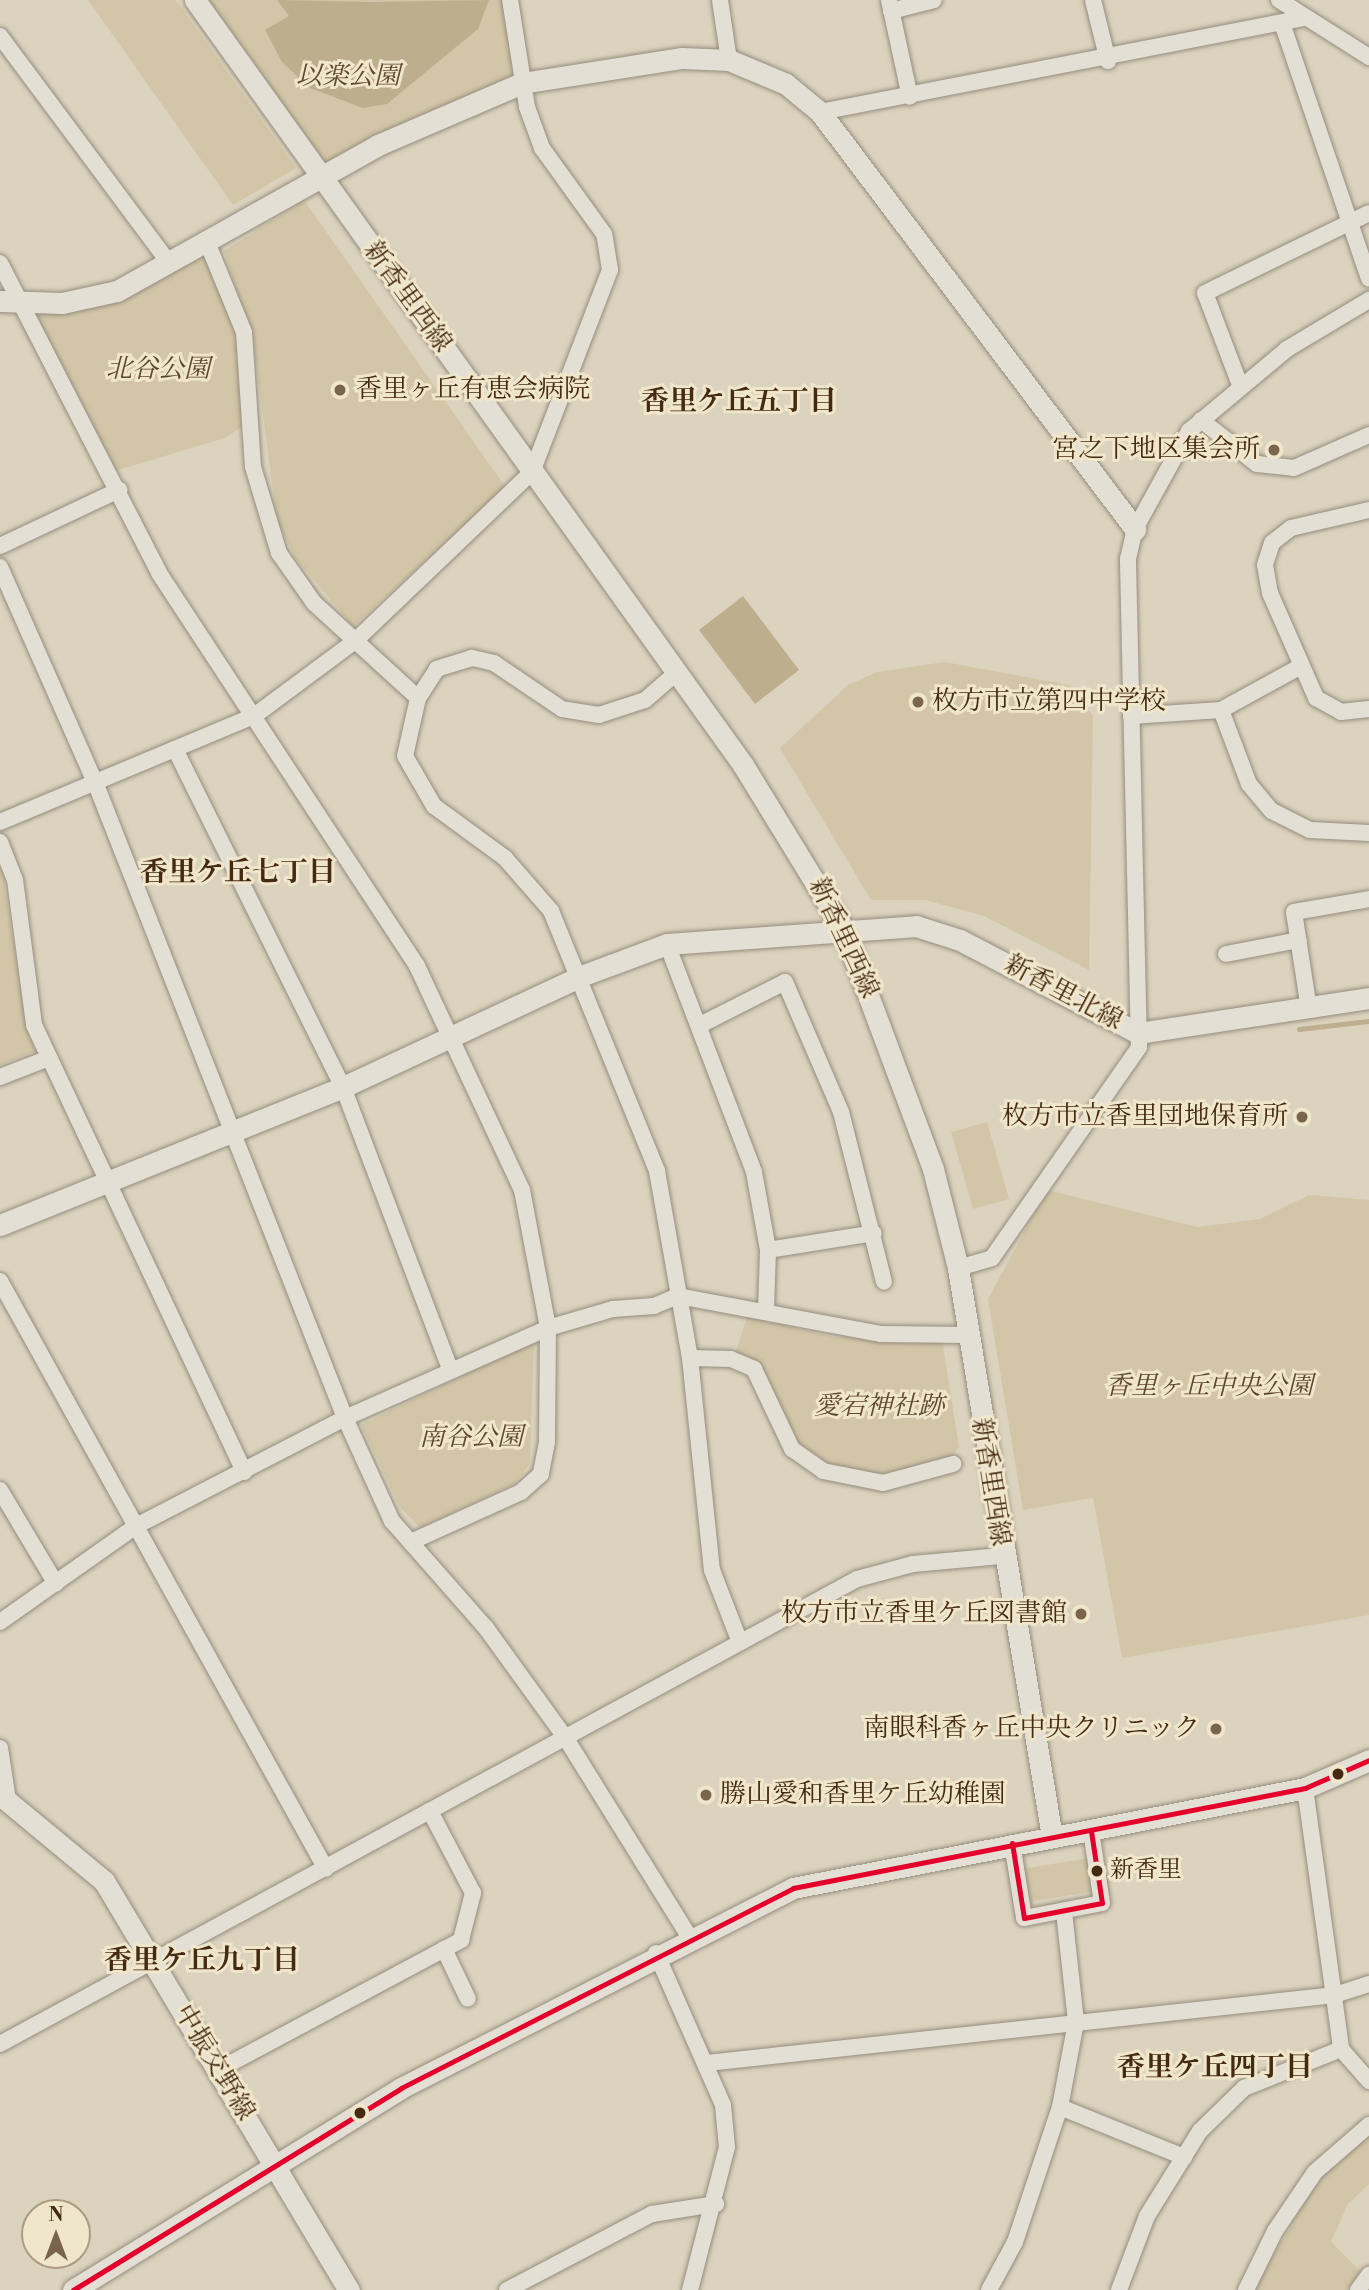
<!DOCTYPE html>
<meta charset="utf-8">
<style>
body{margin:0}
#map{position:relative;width:1369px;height:2290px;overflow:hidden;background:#dbd3be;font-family:"Libre Bodoni","Noto Serif JP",serif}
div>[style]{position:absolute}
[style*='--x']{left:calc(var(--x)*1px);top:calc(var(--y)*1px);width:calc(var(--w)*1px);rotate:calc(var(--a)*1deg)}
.green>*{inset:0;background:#d3c6a8}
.water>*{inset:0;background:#bdae8e}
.stream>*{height:5px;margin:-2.5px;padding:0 2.5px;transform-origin:2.5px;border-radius:2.5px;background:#bdae8e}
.roads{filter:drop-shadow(0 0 2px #958d7e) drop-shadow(0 0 2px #958d7e)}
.street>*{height:16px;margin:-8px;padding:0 8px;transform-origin:8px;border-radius:8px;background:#e3dfd4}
.secondary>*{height:21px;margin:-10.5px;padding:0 10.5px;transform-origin:10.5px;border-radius:10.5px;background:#e3dfd4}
.bus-1>*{height:5px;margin:-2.5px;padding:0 2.5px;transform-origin:2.5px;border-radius:2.5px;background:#e4002b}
.dots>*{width:19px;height:19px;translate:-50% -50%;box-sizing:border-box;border:4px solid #f0e6cc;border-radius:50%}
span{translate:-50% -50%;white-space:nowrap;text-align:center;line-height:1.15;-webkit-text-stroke:6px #f0e6cc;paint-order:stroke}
.bus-label{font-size:24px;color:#442a10}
.left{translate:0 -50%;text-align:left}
.park-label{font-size:26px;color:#5f472b;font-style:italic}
.street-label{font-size:26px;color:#442a10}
.poi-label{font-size:26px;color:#442a10}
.right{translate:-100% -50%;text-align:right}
.neighbourhood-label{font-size:28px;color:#442a10;font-weight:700}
.north{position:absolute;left:21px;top:2199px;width:70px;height:70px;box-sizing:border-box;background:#f0e6cc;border:2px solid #ab9b81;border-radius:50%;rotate:0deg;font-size:19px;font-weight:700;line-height:28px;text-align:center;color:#442a10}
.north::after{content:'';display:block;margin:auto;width:24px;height:32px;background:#79654d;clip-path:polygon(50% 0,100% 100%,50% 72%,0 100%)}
</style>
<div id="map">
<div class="green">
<div style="clip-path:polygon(88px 0,176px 0,296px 168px,233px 205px)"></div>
<div style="clip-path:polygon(195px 0,510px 0,522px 83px,319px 175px)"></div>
<div style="clip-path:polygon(304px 200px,506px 488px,353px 626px,296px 559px,277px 521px,253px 340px,224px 251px)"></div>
<div style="clip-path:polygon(204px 250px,239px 333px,246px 424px,225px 438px,115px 471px,28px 308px,63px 308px)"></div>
<div style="clip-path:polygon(945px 662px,1069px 685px,1093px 716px,1089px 970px,984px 916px,925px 900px,871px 900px,780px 748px,848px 685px,877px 672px)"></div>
<div style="clip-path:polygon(0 854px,26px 1027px,35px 1051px,0 1065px)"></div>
<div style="clip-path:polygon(987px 1122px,1009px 1199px,973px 1209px,951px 1132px)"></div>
<div style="clip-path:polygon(1047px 1190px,1197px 1227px,1260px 1219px,1309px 1195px,1369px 1200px,1369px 1615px,1122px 1658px,1093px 1498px,1023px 1510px,988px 1299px)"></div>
<div style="clip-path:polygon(747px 1317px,835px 1337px,942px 1339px,959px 1447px,951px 1458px,882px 1476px,826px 1465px,798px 1445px,760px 1364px,736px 1352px)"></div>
<div style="clip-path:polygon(534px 1341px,530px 1464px,514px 1484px,420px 1528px,400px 1507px,361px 1425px)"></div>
<div style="clip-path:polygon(1090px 1858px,1096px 1891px,1027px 1902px,1021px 1869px)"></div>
<div style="clip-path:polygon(1369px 2132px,1369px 2184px,1348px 2204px,1331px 2242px,1360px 2271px,1347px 2290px,1253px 2290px,1320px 2176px)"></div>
</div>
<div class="water">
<div style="clip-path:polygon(277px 0,372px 2px,489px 0,478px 29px,387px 104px,363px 108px,310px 88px,282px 62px,265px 30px,289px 16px)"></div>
<div style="clip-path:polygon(743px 596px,799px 670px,755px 704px,699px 630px)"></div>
</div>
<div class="stream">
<div style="--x:1299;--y:1029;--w:70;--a:-6.5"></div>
</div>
<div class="roads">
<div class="street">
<div style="--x:720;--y:0;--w:61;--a:81.5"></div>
<div style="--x:889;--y:0;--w:99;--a:77.8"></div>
<div style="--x:1093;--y:0;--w:63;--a:76.2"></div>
<div style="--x:1279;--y:0;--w:107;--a:32.3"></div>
<div style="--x:891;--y:11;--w:44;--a:-14.3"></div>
<div style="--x:1282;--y:23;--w:270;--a:71.2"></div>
<div style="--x:0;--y:36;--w:284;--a:53.3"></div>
<div style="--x:820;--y:112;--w:494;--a:-11"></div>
<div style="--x:207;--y:242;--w:97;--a:67.7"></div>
<div style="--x:244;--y:332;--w:135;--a:86.2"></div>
<div style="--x:253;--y:467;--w:90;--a:73.2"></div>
<div style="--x:279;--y:553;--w:61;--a:55"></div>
<div style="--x:314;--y:603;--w:141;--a:42.4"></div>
<div style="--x:0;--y:263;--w:348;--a:62.8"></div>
<div style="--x:159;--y:573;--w:470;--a:56.7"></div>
<div style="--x:417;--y:966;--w:247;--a:64.9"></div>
<div style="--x:522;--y:1190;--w:140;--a:79.3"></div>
<div style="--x:548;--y:1328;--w:114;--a:90.5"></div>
<div style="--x:547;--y:1442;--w:33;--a:101"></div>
<div style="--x:541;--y:1474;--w:27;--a:138"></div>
<div style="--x:521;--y:1492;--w:121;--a:155.6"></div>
<div style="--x:1240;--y:385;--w:98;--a:-110.8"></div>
<div style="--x:1205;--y:293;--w:182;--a:-26"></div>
<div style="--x:1201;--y:420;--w:71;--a:38.2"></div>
<div style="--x:1257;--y:464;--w:37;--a:6"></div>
<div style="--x:1294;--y:468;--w:82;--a:-23.7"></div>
<div style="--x:1369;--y:510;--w:80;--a:167"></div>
<div style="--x:1291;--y:528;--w:24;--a:142"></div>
<div style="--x:1272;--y:543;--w:23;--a:108"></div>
<div style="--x:1265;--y:565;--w:28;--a:80"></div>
<div style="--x:1270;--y:593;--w:115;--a:66.3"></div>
<div style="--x:1316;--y:698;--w:29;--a:29"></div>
<div style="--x:1341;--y:712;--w:28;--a:-6"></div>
<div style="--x:0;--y:546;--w:132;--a:-25.2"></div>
<div style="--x:0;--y:567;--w:235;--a:66.2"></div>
<div style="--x:95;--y:782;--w:683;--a:68.54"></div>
<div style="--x:345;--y:1418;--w:113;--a:65.5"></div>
<div style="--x:392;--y:1521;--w:142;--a:48.7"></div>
<div style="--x:486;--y:1628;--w:135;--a:54.1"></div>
<div style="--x:565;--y:1737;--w:234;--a:58.1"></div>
<div style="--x:675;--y:674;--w:40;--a:139"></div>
<div style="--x:645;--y:700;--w:48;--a:161.9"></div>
<div style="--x:599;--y:715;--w:37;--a:-171"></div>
<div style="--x:562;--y:709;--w:82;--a:-145.9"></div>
<div style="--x:494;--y:663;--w:23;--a:-167"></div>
<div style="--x:472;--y:658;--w:37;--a:163"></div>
<div style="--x:437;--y:669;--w:35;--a:123"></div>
<div style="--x:418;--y:698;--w:59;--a:102.6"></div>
<div style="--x:405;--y:756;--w:58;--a:59.9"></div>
<div style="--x:434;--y:806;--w:88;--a:36.2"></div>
<div style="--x:505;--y:858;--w:70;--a:49"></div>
<div style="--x:551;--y:911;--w:281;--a:67.8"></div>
<div style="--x:657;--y:1171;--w:190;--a:80"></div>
<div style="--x:690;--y:1358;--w:213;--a:84.1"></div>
<div style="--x:712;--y:1570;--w:75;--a:68.9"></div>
<div style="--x:1221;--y:710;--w:79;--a:69.3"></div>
<div style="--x:1249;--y:784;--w:35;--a:50"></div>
<div style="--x:1272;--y:811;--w:42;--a:26.6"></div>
<div style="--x:1310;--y:830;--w:59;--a:2.9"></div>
<div style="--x:1131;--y:716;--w:90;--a:-3.8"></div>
<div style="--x:1221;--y:710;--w:91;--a:-28.8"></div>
<div style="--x:175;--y:749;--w:377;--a:63.6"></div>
<div style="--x:343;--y:1087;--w:302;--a:69.2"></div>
<div style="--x:0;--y:822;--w:275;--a:-22.7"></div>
<div style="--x:254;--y:716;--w:126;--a:-36.6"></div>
<div style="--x:355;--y:641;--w:245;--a:-43.7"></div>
<div style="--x:532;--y:472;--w:217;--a:-68.9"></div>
<div style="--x:610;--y:270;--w:36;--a:-99"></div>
<div style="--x:604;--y:234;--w:106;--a:-125.8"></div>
<div style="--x:542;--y:148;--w:44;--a:-110.1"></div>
<div style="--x:527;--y:107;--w:108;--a:-99"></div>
<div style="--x:0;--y:842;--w:41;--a:68.5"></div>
<div style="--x:15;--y:880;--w:146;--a:82.5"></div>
<div style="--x:34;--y:1025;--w:494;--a:64.8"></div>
<div style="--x:667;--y:944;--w:244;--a:69.1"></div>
<div style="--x:754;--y:1172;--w:79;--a:79.8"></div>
<div style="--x:768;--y:1250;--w:59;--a:91.9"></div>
<div style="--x:1226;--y:954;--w:74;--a:-10.9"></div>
<div style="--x:1309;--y:1009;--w:98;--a:-98.8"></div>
<div style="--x:1294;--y:912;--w:76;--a:-9.8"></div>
<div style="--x:700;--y:1025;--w:95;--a:-26.8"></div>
<div style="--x:785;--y:982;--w:142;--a:66.7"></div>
<div style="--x:841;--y:1112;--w:175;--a:75.8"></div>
<div style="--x:0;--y:1077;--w:53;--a:-21.2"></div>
<div style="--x:768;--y:1250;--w:107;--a:-9.1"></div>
<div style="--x:958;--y:1268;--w:35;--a:-16"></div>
<div style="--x:992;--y:1258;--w:257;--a:-55.1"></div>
<div style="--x:1139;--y:1047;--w:488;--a:-91.3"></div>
<div style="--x:1128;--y:559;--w:31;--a:-77"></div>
<div style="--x:1135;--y:529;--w:112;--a:-61.1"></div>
<div style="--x:1189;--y:431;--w:128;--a:-39.9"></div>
<div style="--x:1287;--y:349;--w:96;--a:-30.9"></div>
<div style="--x:0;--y:1281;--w:672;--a:61"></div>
<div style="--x:690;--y:1358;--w:41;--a:1.4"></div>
<div style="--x:731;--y:1359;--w:25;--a:23"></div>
<div style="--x:754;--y:1369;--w:89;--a:64.6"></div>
<div style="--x:792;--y:1449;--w:38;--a:35"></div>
<div style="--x:823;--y:1471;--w:61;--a:11.3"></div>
<div style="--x:883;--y:1483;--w:73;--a:-15.2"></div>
<div style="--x:0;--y:1490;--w:109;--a:59.2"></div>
<div style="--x:0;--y:1622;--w:166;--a:-35.2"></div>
<div style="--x:136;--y:1526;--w:235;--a:-27.3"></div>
<div style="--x:345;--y:1418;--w:222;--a:-23.9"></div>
<div style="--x:548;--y:1328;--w:68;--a:-16.3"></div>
<div style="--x:613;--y:1309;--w:41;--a:-4.2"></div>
<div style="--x:654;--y:1306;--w:26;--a:-23"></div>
<div style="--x:678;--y:1296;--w:207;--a:10.6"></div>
<div style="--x:881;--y:1334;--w:86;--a:0.7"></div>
<div style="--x:0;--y:1748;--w:53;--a:81.3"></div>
<div style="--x:1305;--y:1788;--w:263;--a:82.1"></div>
<div style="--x:1341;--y:2049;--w:43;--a:48.8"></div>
<div style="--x:1012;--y:1843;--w:76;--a:80.9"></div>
<div style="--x:1024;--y:1918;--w:79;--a:-10.9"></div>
<div style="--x:1102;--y:1903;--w:73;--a:-98.7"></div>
<div style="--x:444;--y:1949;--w:55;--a:64.4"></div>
<div style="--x:656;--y:1953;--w:166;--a:66.2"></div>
<div style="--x:723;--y:2105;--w:42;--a:84.6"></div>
<div style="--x:727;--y:2147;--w:148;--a:104.5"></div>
<div style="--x:0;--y:2044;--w:975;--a:-28.48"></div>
<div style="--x:857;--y:1579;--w:58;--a:-15"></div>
<div style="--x:913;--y:1564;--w:88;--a:-5.2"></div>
<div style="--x:707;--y:2063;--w:632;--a:-6.18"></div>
<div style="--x:1335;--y:1995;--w:36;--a:-18"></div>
<div style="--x:218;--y:2070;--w:276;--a:-28.1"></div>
<div style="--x:461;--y:1940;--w:49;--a:-75.7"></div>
<div style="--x:473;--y:1893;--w:93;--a:-117.7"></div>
<div style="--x:1060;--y:2107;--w:134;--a:22"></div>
<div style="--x:507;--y:2290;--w:164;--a:-27.7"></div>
<div style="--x:652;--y:2214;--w:65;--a:-8.9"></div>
<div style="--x:989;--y:2290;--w:55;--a:-61.6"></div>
<div style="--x:1015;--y:2242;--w:142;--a:-71.6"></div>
<div style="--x:1060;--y:2107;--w:86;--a:-79.3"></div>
<div style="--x:1076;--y:2022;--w:112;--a:-96.2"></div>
<div style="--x:1119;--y:2290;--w:79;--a:-69.3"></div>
<div style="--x:1147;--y:2216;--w:100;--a:-58.1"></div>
<div style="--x:1200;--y:2131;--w:62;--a:-44.3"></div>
<div style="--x:1244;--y:2088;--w:105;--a:-21.9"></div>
<div style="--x:1246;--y:2290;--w:66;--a:-63.8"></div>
<div style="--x:1275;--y:2231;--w:71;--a:-55.9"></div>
<div style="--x:1315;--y:2172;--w:72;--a:-41"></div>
<div style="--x:1358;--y:2290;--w:19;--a:-54"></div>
</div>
<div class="secondary">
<div style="--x:195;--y:0;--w:941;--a:54.38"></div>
<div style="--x:743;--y:765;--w:191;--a:58.5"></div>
<div style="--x:843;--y:928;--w:257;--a:69.5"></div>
<div style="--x:933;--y:1169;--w:102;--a:75.8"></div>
<div style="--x:958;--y:1268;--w:577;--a:80.62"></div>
<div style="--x:0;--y:301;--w:62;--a:1.8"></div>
<div style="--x:62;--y:303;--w:56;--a:-12.3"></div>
<div style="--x:117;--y:291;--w:299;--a:-29.2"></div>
<div style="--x:378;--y:145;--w:157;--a:-23.3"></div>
<div style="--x:522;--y:83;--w:162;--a:-8.9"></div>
<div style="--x:682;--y:58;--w:47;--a:2.4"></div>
<div style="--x:729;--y:60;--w:62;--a:22.8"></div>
<div style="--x:786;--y:84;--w:44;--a:39.5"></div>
<div style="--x:820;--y:112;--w:523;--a:52.93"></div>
<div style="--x:0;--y:1225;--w:370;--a:-21.9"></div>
<div style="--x:343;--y:1087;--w:263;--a:-25"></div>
<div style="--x:581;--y:976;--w:92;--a:-20.4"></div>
<div style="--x:667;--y:944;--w:250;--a:-4.1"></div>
<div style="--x:916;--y:926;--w:46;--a:17.7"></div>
<div style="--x:960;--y:940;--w:201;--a:27.6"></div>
<div style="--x:1138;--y:1033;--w:234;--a:-8.6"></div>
<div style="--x:0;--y:1795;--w:135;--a:39.6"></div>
<div style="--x:104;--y:1881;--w:477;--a:59.1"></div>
<div style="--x:73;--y:2290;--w:385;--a:-31.6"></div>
<div style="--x:401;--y:2088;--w:440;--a:-27"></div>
<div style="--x:793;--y:1888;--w:522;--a:-11.05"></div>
<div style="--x:1305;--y:1788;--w:70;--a:-23.6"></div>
</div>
</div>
<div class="bus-1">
<div style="--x:1012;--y:1843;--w:76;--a:80.9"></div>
<div style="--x:1024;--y:1918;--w:79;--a:-10.9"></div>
<div style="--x:1102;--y:1903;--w:73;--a:-98.7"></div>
<div style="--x:73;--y:2290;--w:385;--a:-31.6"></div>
<div style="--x:401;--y:2088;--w:440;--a:-27"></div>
<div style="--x:793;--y:1888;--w:522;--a:-11.05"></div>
<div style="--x:1305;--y:1788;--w:70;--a:-23.6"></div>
</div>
<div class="dots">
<div style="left:340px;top:390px;background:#79654d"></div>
<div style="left:1274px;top:450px;background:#79654d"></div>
<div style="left:918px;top:702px;background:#79654d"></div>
<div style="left:1302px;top:1117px;background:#79654d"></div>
<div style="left:1081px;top:1614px;background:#79654d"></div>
<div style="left:1216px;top:1729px;background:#79654d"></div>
<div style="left:1338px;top:1774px;background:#442a10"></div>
<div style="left:706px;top:1795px;background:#79654d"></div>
<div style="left:1097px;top:1871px;background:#442a10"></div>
<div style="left:360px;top:2113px;background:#442a10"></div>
</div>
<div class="bus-label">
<span class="left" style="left:1110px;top:1871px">新香里</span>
</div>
<div class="park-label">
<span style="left:348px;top:77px">以楽公園</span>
<span style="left:158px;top:370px">北谷公園</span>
<span style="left:1209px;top:1387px">香里ヶ丘中央公園</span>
<span style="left:879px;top:1407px">愛宕神社跡</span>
<span style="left:471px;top:1438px">南谷公園</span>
</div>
<div class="street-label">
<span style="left:407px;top:297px;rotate:54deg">新香里西線</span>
<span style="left:843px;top:938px;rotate:65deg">新香里西線</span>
<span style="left:1063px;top:993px;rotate:28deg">新香里北線</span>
<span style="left:990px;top:1482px;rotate:81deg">新香里西線</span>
<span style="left:214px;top:2063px;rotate:59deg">中振交野線</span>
</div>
<div class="poi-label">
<span class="left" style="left:356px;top:390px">香里ヶ丘有恵会病院</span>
<span class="right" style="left:1260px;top:450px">宮之下地区集会所</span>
<span class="left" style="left:932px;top:702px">枚方市立第四中学校</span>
<span class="right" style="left:1288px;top:1117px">枚方市立香里団地保育所</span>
<span class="right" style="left:1067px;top:1614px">枚方市立香里ケ丘図書館</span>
<span class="right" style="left:1200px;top:1729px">南眼科香ヶ丘中央クリニック</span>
<span class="left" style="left:720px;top:1795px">勝山愛和香里ケ丘幼稚園</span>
</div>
<div class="neighbourhood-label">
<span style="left:739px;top:402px">香里ケ丘五丁目</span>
<span style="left:238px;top:873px">香里ケ丘七丁目</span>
<span style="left:202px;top:1961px">香里ケ丘九丁目</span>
<span style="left:1215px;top:2068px">香里ケ丘四丁目</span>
</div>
<div class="north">N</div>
</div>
